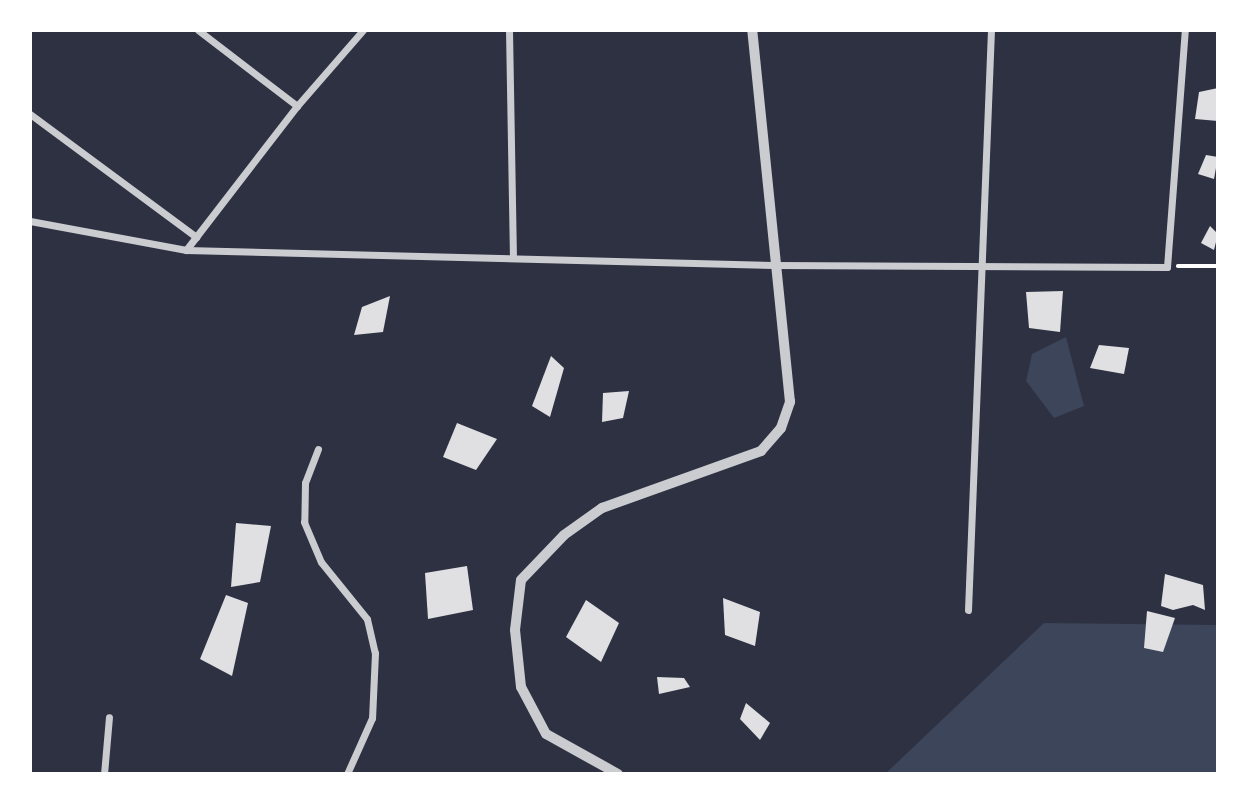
<!DOCTYPE html>
<style>
body{margin:0}
#map{position:relative;width:1248px;height:804px;overflow:hidden;background:#2d3142;font-family:Roboto,sans-serif}
div>[style]{position:absolute}
[style*='--x']{left:calc(var(--x)*1px);top:calc(var(--y)*1px);width:calc(var(--w)*1px);rotate:calc(var(--a)*1deg)}
.green>*{inset:0;background:#3c4559}
.building>*{inset:0;background:#e0e0e3}
.path>*{height:3.5px;margin:-1.75px;padding:0 1.75px;transform-origin:1.75px;border-radius:1.75px;background:#fff}
.minor>*{height:7px;margin:-3.5px;padding:0 3.5px;transform-origin:3.5px;border-radius:3.5px;background:#caccd0}
.tertiary>*{height:10px;margin:-5px;padding:0 5px;transform-origin:5px;border-radius:5px;background:#caccd0}
span{translate:-50% -50%;white-space:nowrap;text-align:center;line-height:1.15;-webkit-text-stroke:5px #fff;paint-order:stroke}
.frame{position:absolute;inset:0;border:32px solid #fff;pointer-events:none}
</style>
<div id="map">
<div class="green">
<div style="clip-path:polygon(1066px 337px,1084px 406px,1054px 418px,1026px 381px,1032px 354px)"></div>
<div style="clip-path:polygon(1044px 623px,1218px 625px,1218px 774px,885px 774px)"></div>
</div>
<div class="building">
<div style="clip-path:polygon(1218px 88px,1218px 121px,1195px 119px,1199px 92px)"></div>
<div style="clip-path:polygon(1206px 155px,1218px 157px,1214px 179px,1198px 174px)"></div>
<div style="clip-path:polygon(1210px 226px,1218px 234px,1214px 250px,1201px 243px)"></div>
<div style="clip-path:polygon(1063px 291px,1060px 332px,1029px 328px,1026px 292px)"></div>
<div style="clip-path:polygon(390px 296px,383px 332px,354px 335px,362px 307px)"></div>
<div style="clip-path:polygon(1099px 345px,1129px 348px,1124px 374px,1090px 368px)"></div>
<div style="clip-path:polygon(551px 356px,564px 368px,550px 417px,532px 406px)"></div>
<div style="clip-path:polygon(629px 391px,623px 418px,602px 422px,603px 393px)"></div>
<div style="clip-path:polygon(457px 423px,497px 439px,476px 470px,443px 457px)"></div>
<div style="clip-path:polygon(236px 523px,271px 526px,260px 582px,231px 587px)"></div>
<div style="clip-path:polygon(467px 566px,473px 610px,428px 619px,425px 573px)"></div>
<div style="clip-path:polygon(1165px 574px,1203px 585px,1205px 610px,1193px 605px,1173px 610px,1161px 606px)"></div>
<div style="clip-path:polygon(226px 595px,248px 603px,232px 676px,200px 659px)"></div>
<div style="clip-path:polygon(723px 598px,760px 612px,755px 646px,725px 635px)"></div>
<div style="clip-path:polygon(586px 600px,619px 623px,601px 662px,566px 637px)"></div>
<div style="clip-path:polygon(1147px 611px,1175px 618px,1163px 652px,1144px 648px)"></div>
<div style="clip-path:polygon(657px 677px,684px 678px,690px 687px,659px 694px)"></div>
<div style="clip-path:polygon(746px 703px,770px 723px,760px 740px,740px 719px)"></div>
</div>
<div class="path">
<div style="--x:1178;--y:266;--w:40;--a:0"></div>
</div>
<div class="minor">
<div style="--x:198;--y:30;--w:125;--a:37.5"></div>
<div style="--x:509;--y:30;--w:226;--a:89"></div>
<div style="--x:30;--y:114;--w:207;--a:36.5"></div>
<div style="--x:30;--y:221;--w:159;--a:10.5"></div>
<div style="--x:186;--y:250;--w:588;--a:1.46"></div>
<div style="--x:774;--y:265;--w:393;--a:0.3"></div>
<div style="--x:1167;--y:267;--w:238;--a:-85.7"></div>
<div style="--x:186;--y:250;--w:182;--a:-52.4"></div>
<div style="--x:297;--y:106;--w:101;--a:-49"></div>
<div style="--x:318;--y:449;--w:36;--a:111"></div>
<div style="--x:305;--y:483;--w:39;--a:91"></div>
<div style="--x:304;--y:522;--w:43;--a:67"></div>
<div style="--x:321;--y:562;--w:73;--a:51.1"></div>
<div style="--x:367;--y:619;--w:35;--a:77"></div>
<div style="--x:375;--y:653;--w:65;--a:92.6"></div>
<div style="--x:372;--y:718;--w:61;--a:114.1"></div>
<div style="--x:968;--y:610;--w:580;--a:-87.73"></div>
<div style="--x:104;--y:774;--w:57;--a:-85"></div>
</div>
<div class="tertiary">
<div style="--x:618;--y:774;--w:82;--a:-150.9"></div>
<div style="--x:546;--y:734;--w:53;--a:-118"></div>
<div style="--x:521;--y:687;--w:57;--a:-96"></div>
<div style="--x:515;--y:630;--w:50;--a:-83.2"></div>
<div style="--x:521;--y:580;--w:62;--a:-46.3"></div>
<div style="--x:564;--y:535;--w:47;--a:-35.4"></div>
<div style="--x:602;--y:508;--w:169;--a:-19.7"></div>
<div style="--x:761;--y:451;--w:30;--a:-49"></div>
<div style="--x:781;--y:428;--w:28;--a:-71"></div>
<div style="--x:790;--y:402;--w:374;--a:-95.8"></div>
</div>
<div class="frame"></div>
</div>
